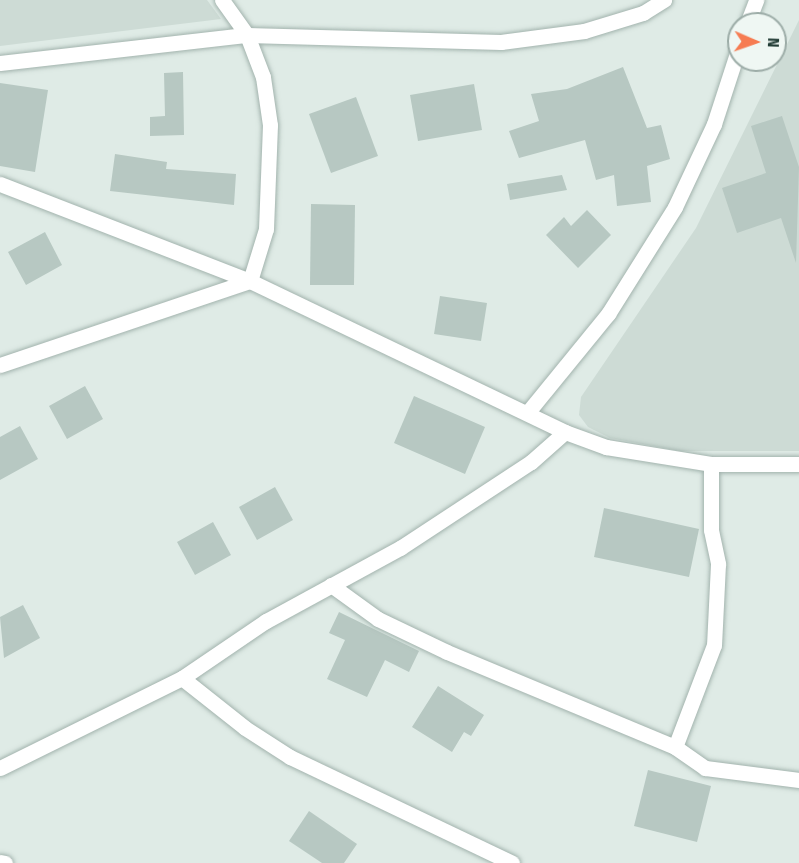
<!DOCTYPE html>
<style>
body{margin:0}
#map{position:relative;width:799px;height:863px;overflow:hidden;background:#dfebe6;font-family:"Fira Sans Condensed",sans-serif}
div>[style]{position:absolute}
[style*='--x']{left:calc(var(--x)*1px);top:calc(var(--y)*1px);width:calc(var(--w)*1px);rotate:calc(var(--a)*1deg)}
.built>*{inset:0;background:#cddbd5}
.building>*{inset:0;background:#b7c8c2}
.roads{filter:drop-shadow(0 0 2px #a2b3ad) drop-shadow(0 0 2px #a2b3ad)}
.minor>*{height:15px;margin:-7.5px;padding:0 7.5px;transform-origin:7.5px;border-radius:7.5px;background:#fff}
span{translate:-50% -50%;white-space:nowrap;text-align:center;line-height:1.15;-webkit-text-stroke:4.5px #eff7f3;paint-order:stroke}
.north{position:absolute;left:727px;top:12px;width:60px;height:60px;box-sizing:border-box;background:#eff7f3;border:2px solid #9caca7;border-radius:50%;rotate:92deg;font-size:16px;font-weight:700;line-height:24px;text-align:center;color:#203b34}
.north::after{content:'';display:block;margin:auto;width:21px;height:27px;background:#f67c52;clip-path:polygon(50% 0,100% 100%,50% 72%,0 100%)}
</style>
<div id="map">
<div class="built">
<div style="clip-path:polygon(0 0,207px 0,221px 19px,0 46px)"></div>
<div style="clip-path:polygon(799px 20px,799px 451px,680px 451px,610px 438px,588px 427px,579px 415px,581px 397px,696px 228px)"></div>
</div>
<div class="building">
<div style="clip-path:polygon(623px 67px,647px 128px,661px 125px,670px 159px,647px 166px,651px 202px,617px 206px,614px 175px,596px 180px,585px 140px,519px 158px,509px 131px,539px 121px,531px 94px,567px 89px)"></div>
<div style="clip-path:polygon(183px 72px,184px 135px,150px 136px,150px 117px,165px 116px,164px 73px)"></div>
<div style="clip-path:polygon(0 83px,48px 90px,35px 172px,0 166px)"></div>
<div style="clip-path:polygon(474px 84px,482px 130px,418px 141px,410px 95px)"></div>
<div style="clip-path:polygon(356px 97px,378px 156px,331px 173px,309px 114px)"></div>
<div style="clip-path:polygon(782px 116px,799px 167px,796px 263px,781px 218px,737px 233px,722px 188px,766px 173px,751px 126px)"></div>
<div style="clip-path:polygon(115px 154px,167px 162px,166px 169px,236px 174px,234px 205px,110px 191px)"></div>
<div style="clip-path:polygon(562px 175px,567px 190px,510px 200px,507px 184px)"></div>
<div style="clip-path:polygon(311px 204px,355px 205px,354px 285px,310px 285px)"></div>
<div style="clip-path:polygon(587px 210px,611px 235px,578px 268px,546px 235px,564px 217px,571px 226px)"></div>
<div style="clip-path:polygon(45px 232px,62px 265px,26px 285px,8px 252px)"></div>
<div style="clip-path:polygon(440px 296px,487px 303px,481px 341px,434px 334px)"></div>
<div style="clip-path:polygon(85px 386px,103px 419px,67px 439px,49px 406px)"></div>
<div style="clip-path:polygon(414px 396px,485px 427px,465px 474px,394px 443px)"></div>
<div style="clip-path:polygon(20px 426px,38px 459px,0 480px,0 437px)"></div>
<div style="clip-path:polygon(275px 487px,293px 520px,257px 540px,239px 507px)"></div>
<div style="clip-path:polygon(604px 508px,699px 529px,689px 577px,594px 557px)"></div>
<div style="clip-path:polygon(213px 522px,231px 555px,195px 575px,177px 542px)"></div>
<div style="clip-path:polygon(23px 605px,40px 638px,4px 658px,0 617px)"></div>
<div style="clip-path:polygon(339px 612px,419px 651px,409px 672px,385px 660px,367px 697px,327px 679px,345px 640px,329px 633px)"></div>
<div style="clip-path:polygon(438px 686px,484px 715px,471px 736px,464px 732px,452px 752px,412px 727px)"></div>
<div style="clip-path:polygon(648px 770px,711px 786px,697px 842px,634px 826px)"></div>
<div style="clip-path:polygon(309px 811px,357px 844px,344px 863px,322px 863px,289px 841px)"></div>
</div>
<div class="roads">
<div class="minor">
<div style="--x:747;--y:24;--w:26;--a:-69"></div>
<div style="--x:0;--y:63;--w:249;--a:-6.5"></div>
<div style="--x:247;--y:35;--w:254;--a:1.6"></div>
<div style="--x:501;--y:42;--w:84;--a:-7.5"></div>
<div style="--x:584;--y:31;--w:62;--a:-17"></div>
<div style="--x:643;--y:13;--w:25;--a:-32"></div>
<div style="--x:0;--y:184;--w:268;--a:21.2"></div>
<div style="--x:250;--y:281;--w:349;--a:25.6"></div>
<div style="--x:565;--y:432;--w:44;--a:20.1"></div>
<div style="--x:606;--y:447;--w:106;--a:9.2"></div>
<div style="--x:711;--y:464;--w:88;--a:0"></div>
<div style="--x:0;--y:365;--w:264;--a:-18.6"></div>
<div style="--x:250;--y:281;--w:54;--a:-72.9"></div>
<div style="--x:266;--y:229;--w:104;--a:-87.8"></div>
<div style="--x:270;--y:125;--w:49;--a:-98.3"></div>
<div style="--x:263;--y:77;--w:45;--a:-110.9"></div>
<div style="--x:247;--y:35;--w:43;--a:-125.5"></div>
<div style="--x:528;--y:412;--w:127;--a:-50.8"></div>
<div style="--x:608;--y:314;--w:126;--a:-57.9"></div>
<div style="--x:675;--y:207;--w:92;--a:-64.8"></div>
<div style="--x:714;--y:124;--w:81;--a:-72"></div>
<div style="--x:711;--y:464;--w:66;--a:90"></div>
<div style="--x:711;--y:530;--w:35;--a:78"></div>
<div style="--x:718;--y:564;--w:81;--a:92.8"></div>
<div style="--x:714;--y:645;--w:109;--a:110.9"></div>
<div style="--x:675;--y:747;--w:37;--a:35"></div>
<div style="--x:705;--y:768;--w:95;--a:7.3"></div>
<div style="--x:331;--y:585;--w:58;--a:35.9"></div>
<div style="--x:378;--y:619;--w:76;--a:25.6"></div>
<div style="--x:447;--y:652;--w:247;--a:22.6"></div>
<div style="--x:182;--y:678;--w:80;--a:38.4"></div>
<div style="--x:245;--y:728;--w:54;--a:32.8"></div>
<div style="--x:290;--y:757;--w:246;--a:25.5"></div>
<div style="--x:0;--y:768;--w:203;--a:-26.3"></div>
<div style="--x:182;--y:678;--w:102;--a:-34.2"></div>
<div style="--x:266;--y:621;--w:153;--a:-28.6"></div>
<div style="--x:400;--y:548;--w:157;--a:-33.3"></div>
<div style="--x:531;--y:462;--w:45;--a:-41.4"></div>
<div style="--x:0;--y:862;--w:5;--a:11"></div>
</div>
</div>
<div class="north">N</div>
</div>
